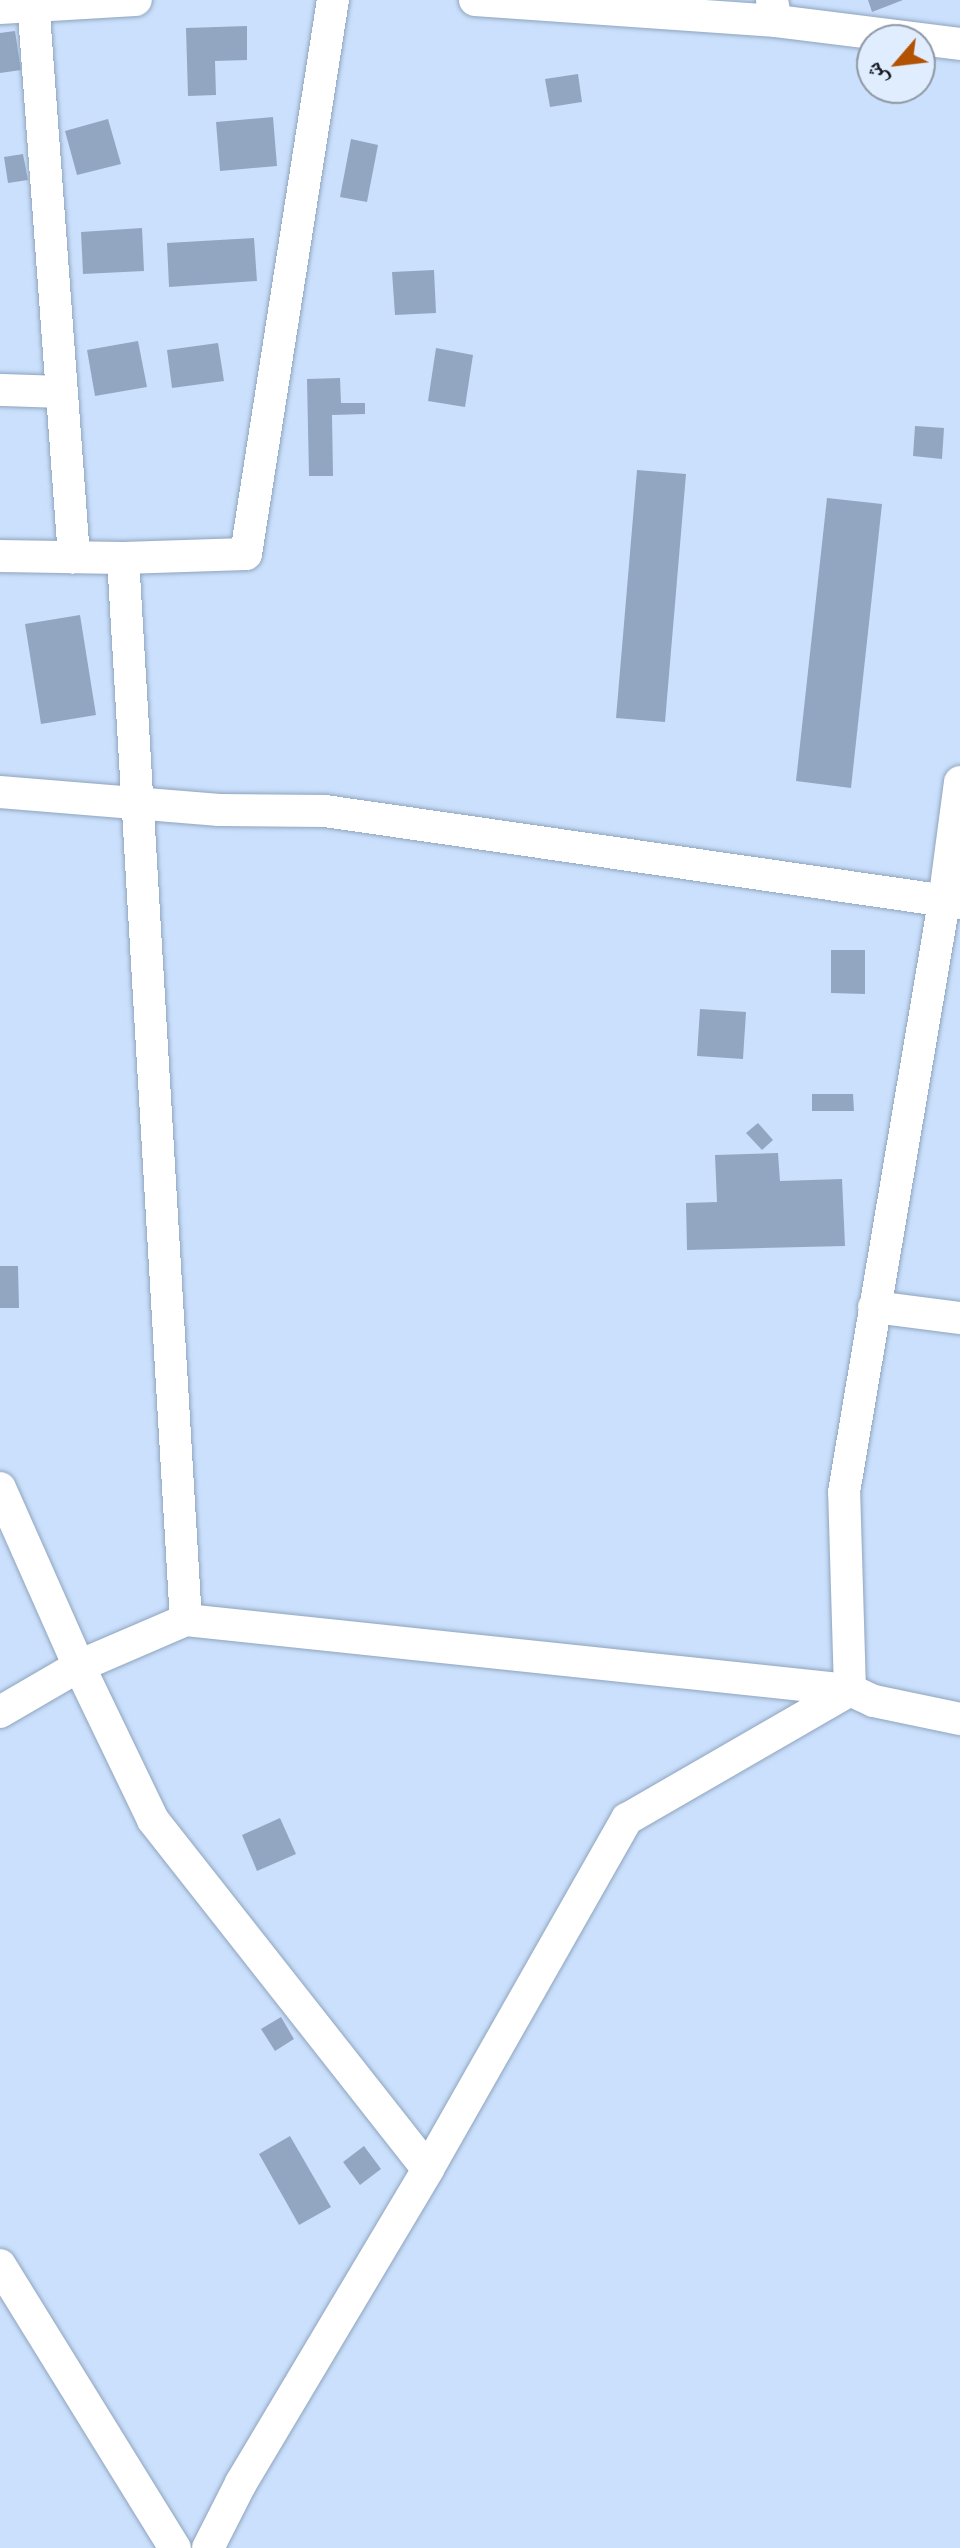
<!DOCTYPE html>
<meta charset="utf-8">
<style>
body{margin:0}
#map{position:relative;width:960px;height:2548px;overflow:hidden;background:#cbe0fc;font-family:Helvetica,"Noto Naskh Arabic",sans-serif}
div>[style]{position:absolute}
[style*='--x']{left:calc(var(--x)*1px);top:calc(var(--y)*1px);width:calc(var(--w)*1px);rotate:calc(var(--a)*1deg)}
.building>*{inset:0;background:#92a6c1}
.roads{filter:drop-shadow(0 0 2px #8fa4be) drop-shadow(0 0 2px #8fa4be)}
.street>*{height:32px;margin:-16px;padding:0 16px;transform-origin:16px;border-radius:16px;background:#fff}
span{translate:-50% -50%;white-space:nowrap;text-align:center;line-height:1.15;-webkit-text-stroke:6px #e0edfe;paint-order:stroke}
.north{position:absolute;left:856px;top:24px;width:80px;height:80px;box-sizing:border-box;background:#e0edfe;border:2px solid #8e98a6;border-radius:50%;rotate:242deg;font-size:22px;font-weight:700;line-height:32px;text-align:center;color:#121923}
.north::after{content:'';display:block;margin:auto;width:28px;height:36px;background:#b25304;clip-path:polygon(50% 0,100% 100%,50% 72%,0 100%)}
</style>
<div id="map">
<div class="building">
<div style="clip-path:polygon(868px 0,903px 0,872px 12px)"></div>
<div style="clip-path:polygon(247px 26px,247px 60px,215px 61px,216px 95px,188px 96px,186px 28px)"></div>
<div style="clip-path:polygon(15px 31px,21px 70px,0 73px,0 33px)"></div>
<div style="clip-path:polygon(578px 74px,582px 102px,550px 107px,545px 79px)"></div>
<div style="clip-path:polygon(273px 117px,277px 166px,220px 171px,216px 122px)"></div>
<div style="clip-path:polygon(108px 119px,121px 164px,77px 175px,65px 131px)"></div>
<div style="clip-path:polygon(351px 139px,378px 145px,367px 202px,340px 197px)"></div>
<div style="clip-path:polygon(23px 154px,28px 180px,8px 183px,4px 157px)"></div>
<div style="clip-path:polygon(142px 228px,144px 271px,83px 274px,81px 232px)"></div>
<div style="clip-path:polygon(254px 238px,257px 281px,169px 287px,167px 243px)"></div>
<div style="clip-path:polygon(434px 270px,436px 313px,395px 315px,392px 272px)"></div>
<div style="clip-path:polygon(138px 341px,147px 387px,95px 396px,87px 350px)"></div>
<div style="clip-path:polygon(218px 343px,224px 381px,172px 388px,167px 350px)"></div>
<div style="clip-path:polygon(436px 348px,473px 355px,465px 407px,428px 401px)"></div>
<div style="clip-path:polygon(340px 378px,341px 403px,365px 403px,365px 414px,332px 415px,333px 476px,309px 476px,307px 379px)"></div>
<div style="clip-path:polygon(915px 426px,944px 428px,942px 459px,913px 456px)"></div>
<div style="clip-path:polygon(637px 470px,686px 474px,665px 722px,616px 718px)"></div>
<div style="clip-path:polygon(827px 498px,882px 504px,851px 788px,796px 781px)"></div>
<div style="clip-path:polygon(80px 615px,96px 715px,41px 724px,25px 624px)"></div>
<div style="clip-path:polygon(831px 950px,865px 950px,865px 994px,831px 993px)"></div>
<div style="clip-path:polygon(700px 1009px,746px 1012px,743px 1059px,697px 1056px)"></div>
<div style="clip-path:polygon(812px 1094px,853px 1094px,854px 1111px,812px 1111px)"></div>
<div style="clip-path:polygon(758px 1123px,773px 1140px,762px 1150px,746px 1133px)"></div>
<div style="clip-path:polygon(778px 1153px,780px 1181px,842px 1179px,845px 1246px,687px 1250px,686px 1203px,717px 1202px,715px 1155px)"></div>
<div style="clip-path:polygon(0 1266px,18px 1266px,19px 1308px,0 1308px)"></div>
<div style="clip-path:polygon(280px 1818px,296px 1854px,257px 1871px,242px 1835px)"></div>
<div style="clip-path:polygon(281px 2017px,294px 2039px,275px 2051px,261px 2029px)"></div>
<div style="clip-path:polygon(290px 2136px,331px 2207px,299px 2225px,259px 2154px)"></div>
<div style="clip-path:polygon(364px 2146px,381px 2169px,360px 2185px,343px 2162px)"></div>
</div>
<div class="roads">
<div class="street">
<div style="--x:33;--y:0;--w:559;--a:85.79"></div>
<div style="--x:475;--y:0;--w:302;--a:4"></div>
<div style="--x:776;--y:21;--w:21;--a:-101"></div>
<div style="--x:0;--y:8;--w:136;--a:-3.4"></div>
<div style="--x:776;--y:21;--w:185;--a:7.1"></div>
<div style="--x:0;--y:390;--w:61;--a:1.9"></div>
<div style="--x:0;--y:556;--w:123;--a:0.9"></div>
<div style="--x:123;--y:558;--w:123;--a:-1.9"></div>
<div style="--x:246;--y:554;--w:561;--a:-81.08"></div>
<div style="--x:123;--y:558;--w:1064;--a:86.61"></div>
<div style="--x:0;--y:792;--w:220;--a:4.7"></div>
<div style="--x:219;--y:810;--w:106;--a:0.5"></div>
<div style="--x:325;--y:811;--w:642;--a:8.24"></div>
<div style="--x:874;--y:1307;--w:87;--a:7.3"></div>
<div style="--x:0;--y:1488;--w:195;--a:66.1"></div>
<div style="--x:79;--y:1666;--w:171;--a:64.3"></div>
<div style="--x:153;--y:1820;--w:444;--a:51.8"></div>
<div style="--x:0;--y:1712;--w:91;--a:-30.2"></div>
<div style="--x:79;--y:1666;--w:116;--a:-23.3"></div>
<div style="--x:186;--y:1620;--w:668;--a:6.02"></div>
<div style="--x:850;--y:1690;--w:26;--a:25"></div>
<div style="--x:874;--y:1701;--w:88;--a:11.8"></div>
<div style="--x:0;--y:2265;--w:333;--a:58.3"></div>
<div style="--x:208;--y:2548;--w:73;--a:-63.1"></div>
<div style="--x:241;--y:2483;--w:365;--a:-59.2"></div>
<div style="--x:428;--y:2169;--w:403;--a:-60.4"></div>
<div style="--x:627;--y:1819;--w:258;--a:-30"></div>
<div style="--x:850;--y:1690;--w:198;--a:-91.7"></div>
<div style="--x:844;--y:1492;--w:598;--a:-80.38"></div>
<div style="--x:944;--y:902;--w:121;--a:-82.4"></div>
</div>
</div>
<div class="north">ش</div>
</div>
